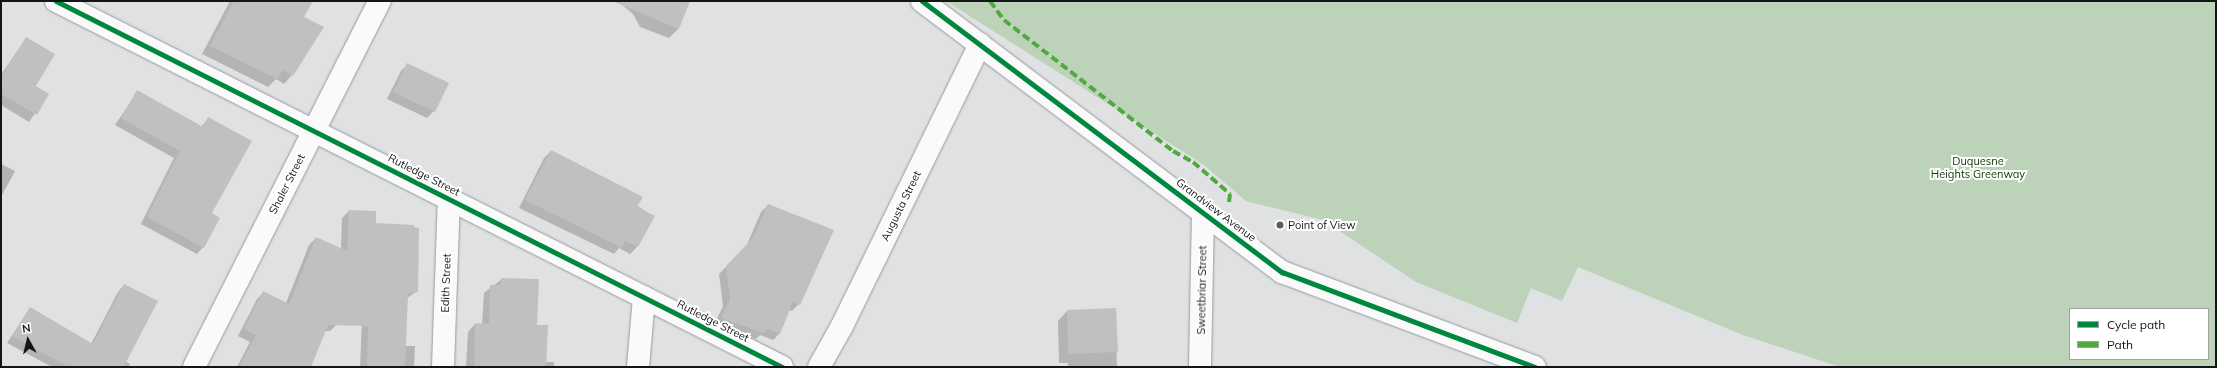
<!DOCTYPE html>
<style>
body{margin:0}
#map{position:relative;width:2217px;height:368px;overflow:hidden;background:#dfe1e3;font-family:Mulish,sans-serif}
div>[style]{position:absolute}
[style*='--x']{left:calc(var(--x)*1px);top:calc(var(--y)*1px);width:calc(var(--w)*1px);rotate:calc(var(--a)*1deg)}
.green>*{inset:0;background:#bcd3b9}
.shadow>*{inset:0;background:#0003}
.building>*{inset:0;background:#c0c0c1}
.roads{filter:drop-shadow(0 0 1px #989a9b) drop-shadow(0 0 1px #989a9b)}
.minor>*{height:22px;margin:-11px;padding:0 11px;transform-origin:11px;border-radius:11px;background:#fafafb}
.quiet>*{height:4px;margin-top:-2px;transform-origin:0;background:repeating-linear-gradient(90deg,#51a942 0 8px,transparent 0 12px)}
.cycleway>*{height:5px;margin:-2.5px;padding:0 2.5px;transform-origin:2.5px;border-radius:2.5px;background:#00873e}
.dots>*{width:11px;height:11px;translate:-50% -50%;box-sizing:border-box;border:2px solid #fff;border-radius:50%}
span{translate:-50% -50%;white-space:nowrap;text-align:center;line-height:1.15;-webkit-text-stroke:4px #fff;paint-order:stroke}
.park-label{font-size:11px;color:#0c3600}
.street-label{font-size:11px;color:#141517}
.poi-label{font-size:11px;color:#141517}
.left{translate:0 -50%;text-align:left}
.frame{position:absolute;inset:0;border:2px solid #141517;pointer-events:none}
.legend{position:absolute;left:2069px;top:308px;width:140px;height:52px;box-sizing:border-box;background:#fff;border:1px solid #a1a1a2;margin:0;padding:5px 7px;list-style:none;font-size:12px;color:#141517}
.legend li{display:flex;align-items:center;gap:8px;height:20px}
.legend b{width:20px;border:1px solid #a1a1a2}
.north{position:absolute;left:8px;top:320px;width:40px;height:40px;-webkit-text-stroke:3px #fff;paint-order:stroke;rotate:352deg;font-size:11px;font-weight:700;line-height:16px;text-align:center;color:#141517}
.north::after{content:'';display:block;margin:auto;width:14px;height:18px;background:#141517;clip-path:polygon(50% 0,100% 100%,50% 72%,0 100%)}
</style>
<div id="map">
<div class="green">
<div style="clip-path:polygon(evenodd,946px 1px,2216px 1px,2216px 367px,1840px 367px,1743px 335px,1578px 267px,1562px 301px,1531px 288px,1517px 323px,1416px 282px,1323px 220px,1246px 201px,1204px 165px,946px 1px,2070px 309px,2208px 309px,2208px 359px,2070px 359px,2070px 309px)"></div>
</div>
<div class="shadow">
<div style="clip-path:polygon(230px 1px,311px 1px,303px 17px,322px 27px,292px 75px,284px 84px,276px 79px,268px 87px,202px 54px)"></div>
<div style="clip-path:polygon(623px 1px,689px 1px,678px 29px,669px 38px,640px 27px,633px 14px,621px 4px)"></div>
<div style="clip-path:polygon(26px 38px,34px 86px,48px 95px,29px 122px,1px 105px,1px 75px)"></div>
<div style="clip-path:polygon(408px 64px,434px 111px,427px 118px,387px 99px,401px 71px)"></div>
<div style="clip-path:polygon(138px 91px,201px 127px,209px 118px,210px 213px,203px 247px,197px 254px,141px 224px,174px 158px,115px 125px)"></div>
<div style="clip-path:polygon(551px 151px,653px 216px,637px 247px,630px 254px,619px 248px,614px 254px,519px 208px,544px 158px)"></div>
<div style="clip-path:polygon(1px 164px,15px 171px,1px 197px)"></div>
<div style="clip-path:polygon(768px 205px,799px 304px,792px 311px,789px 310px,780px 333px,773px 340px,760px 335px,756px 339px,714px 325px,723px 306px,719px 274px,746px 247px,761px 212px)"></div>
<div style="clip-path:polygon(349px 211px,375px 224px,417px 291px,406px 299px,404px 346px,415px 346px,414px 367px,360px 367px,364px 273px,337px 324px,330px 331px,324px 331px,310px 367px,237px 367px,250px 342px,238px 336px,257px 299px,264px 292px,286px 303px,309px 245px,316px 238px,341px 249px,342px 218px)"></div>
<div style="clip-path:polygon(502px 279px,536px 326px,546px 362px,554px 362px,554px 367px,466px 367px,468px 332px,475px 324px,482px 325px,484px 293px)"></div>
<div style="clip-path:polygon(124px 285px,125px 361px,130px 364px,128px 367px,52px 367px,7px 343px,30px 308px,91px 344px,118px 292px)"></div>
<div style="clip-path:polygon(1115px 309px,1117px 367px,1068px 367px,1068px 363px,1059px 363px,1058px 321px,1067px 311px)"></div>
</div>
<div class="building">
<div style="clip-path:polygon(234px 1px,313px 1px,304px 17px,324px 27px,293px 76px,283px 70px,277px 79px,210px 46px)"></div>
<div style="clip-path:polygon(612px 1px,690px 1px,679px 29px)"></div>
<div style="clip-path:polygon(26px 37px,55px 54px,36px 86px,49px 94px,37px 115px,1px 94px,1px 78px)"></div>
<div style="clip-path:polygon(407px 63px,449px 83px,435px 112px,393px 92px)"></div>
<div style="clip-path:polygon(137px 90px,203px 127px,208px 117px,252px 141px,212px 213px,220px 218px,204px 248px,147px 217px,180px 151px,121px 118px)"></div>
<div style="clip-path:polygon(551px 150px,643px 197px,637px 207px,655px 216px,638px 247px,625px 241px,622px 248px,525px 200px)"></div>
<div style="clip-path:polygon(768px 204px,834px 230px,800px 305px,793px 302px,780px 334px,768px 329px,764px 333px,721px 318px,730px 299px,726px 266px,753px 238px)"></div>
<div style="clip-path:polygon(349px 210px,376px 211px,376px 223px,414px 225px,414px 227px,419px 228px,418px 292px,408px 294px,405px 367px,367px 367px,368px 326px,328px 325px,311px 367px,239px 367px,256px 335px,244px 329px,263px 291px,289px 304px,316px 237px,347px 251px)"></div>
<div style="clip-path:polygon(501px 278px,539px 279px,537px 325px,548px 325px,546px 367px,474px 367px,475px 323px,489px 324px,490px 285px,501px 285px)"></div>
<div style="clip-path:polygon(124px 284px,158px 301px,125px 364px,130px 367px,69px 367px,12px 336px,30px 307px,93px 344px)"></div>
<div style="clip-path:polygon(1116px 308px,1118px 352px,1068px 354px,1067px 310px)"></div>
</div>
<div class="roads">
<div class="minor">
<div style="--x:56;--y:1;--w:813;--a:26.75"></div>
<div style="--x:922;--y:1;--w:451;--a:37"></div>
<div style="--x:1282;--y:272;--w:270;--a:20.6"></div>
<div style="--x:194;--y:367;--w:411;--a:-63.1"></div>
<div style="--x:443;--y:367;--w:168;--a:-88"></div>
<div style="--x:638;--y:367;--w:70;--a:-85.1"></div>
<div style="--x:819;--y:367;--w:47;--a:-60.7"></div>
<div style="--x:842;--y:326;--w:314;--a:-63.9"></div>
<div style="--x:1200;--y:367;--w:154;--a:-88.9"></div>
</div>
</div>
<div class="quiet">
<div style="--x:990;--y:1;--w:24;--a:54"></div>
<div style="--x:1004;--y:20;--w:214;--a:37.8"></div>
<div style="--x:1173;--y:151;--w:23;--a:29"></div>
<div style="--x:1193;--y:162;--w:49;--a:40.9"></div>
<div style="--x:1230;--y:194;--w:8;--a:97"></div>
</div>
<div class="cycleway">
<div style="--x:56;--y:1;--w:813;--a:26.75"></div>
<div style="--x:922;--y:1;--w:451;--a:37"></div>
<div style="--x:1282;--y:272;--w:270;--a:20.6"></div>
</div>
<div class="dots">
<div style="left:1280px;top:225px;background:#5b5c5e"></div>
</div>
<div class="park-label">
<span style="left:1978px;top:168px">Duquesne<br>Heights Greenway</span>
</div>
<div class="street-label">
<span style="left:424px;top:175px;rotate:27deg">Rutledge Street</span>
<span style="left:287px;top:184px;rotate:-63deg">Shaler Street</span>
<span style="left:901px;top:206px;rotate:-64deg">Augusta Street</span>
<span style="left:1216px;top:210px;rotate:37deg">Grandview Avenue</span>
<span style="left:446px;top:283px;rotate:-88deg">Edith Street</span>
<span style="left:1202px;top:290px;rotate:-89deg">Sweetbriar Street</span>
<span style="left:713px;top:321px;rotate:27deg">Rutledge Street</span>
</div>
<div class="poi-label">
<span class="left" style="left:1288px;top:225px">Point of View</span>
</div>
<div class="frame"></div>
<ul class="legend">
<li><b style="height:5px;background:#00873e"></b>Cycle path</li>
<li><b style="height:5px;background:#51a942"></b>Path</li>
</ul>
<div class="north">N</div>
</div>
